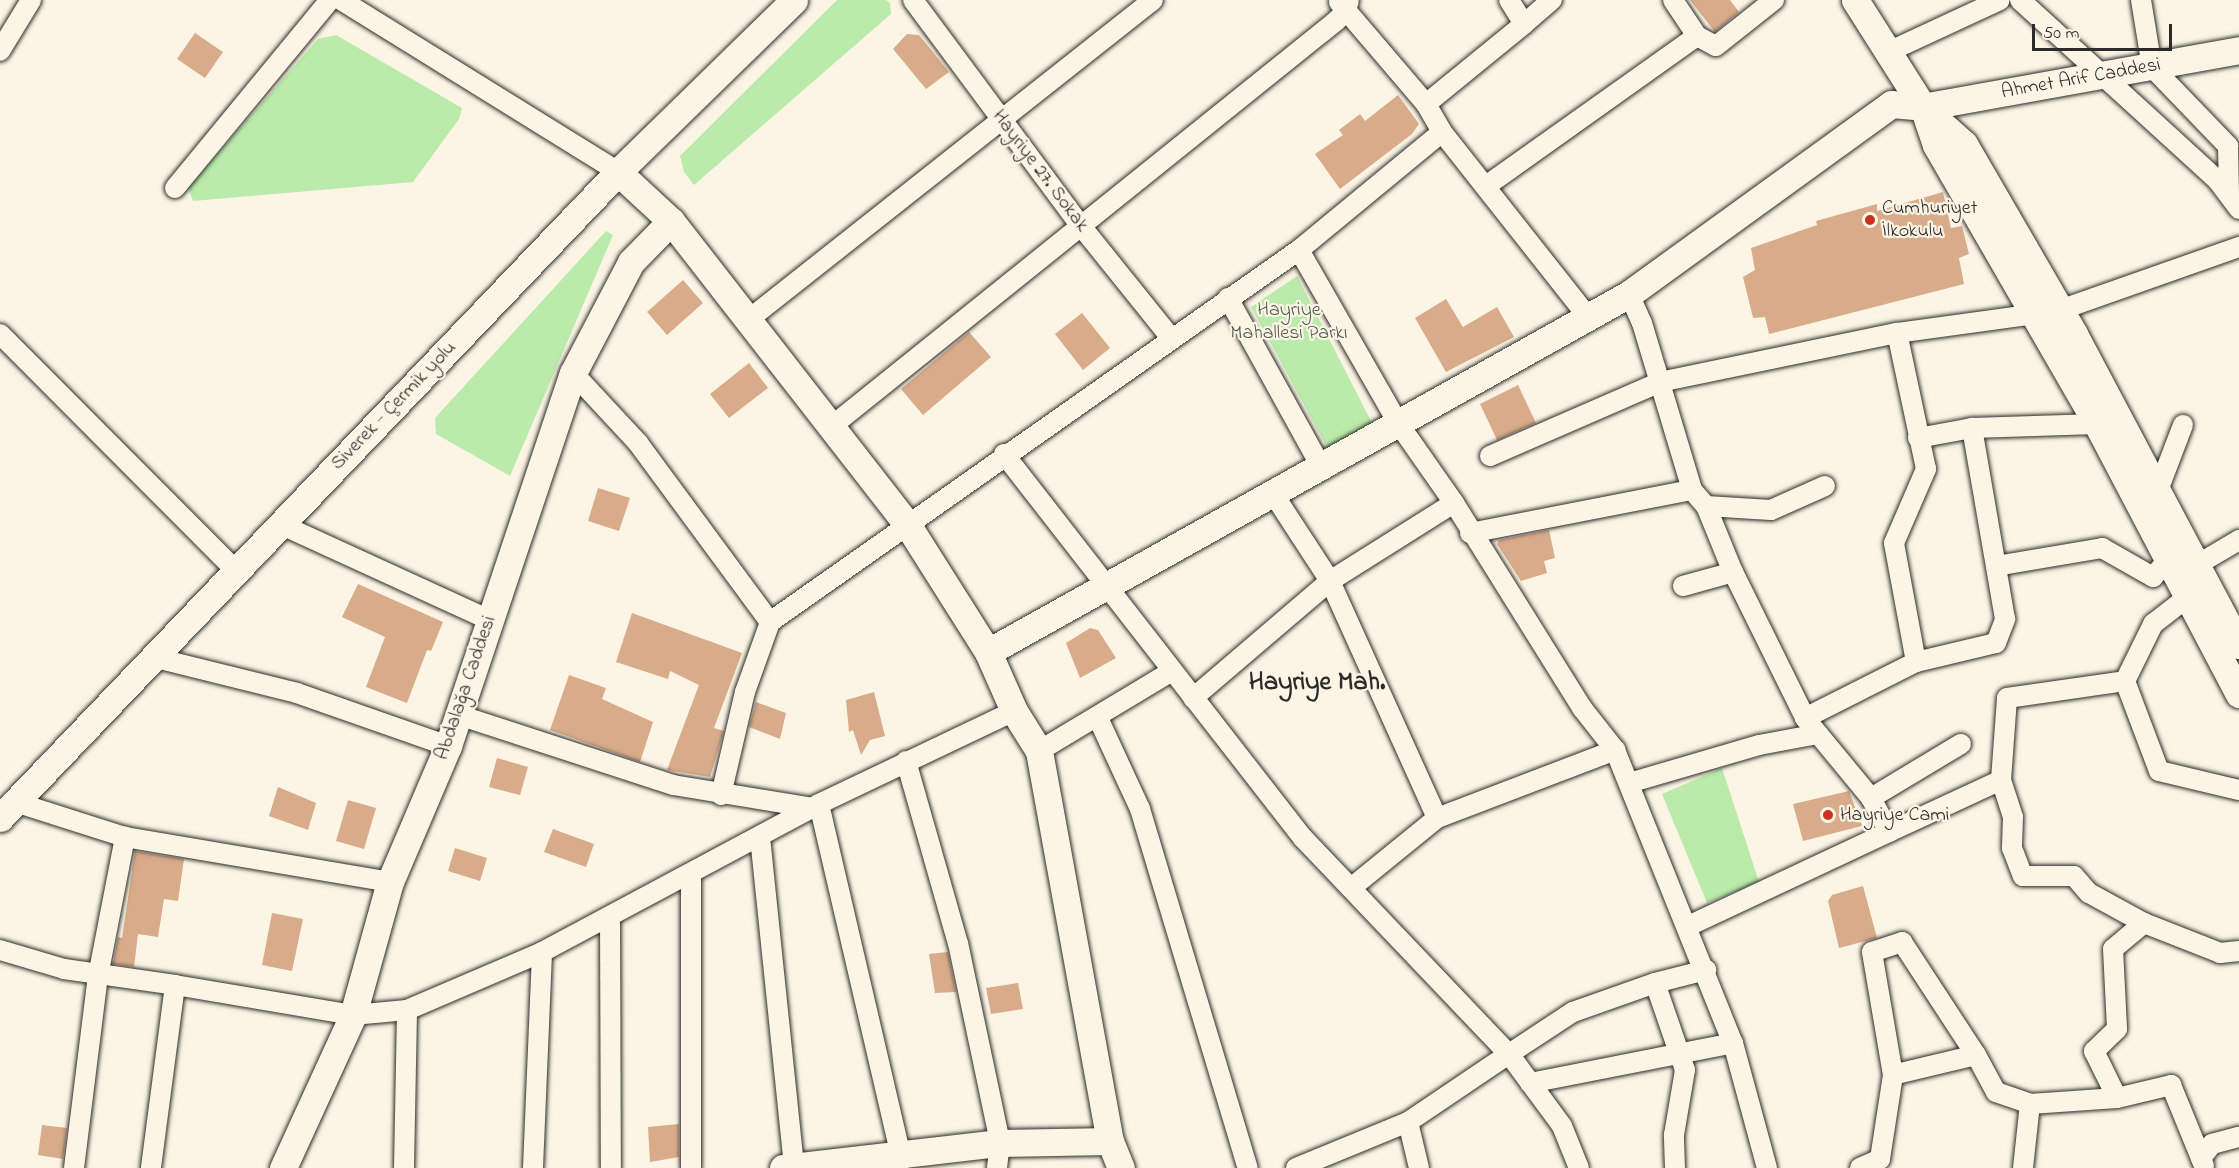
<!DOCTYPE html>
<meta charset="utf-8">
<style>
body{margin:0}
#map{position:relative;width:2239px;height:1168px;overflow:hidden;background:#fcf5e5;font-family:"Indie Flower",sans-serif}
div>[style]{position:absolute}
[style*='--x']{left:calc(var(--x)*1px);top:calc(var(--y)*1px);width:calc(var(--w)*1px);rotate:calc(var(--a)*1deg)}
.green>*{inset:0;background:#baebaa}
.building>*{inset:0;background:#d8ab8a}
.roads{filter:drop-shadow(0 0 2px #2b2b2b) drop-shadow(0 0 2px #2b2b2b)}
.street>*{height:20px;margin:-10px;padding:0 10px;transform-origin:10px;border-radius:10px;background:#fcf5e5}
.secondary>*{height:27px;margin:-13.5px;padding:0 13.5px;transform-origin:13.5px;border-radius:13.5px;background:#fcf5e5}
.dots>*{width:16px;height:16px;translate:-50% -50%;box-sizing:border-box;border:3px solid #fcf5e5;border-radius:50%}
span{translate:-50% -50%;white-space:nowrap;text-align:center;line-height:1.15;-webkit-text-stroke:4.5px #fcf5e5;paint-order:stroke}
.street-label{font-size:20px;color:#2b2b2b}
.poi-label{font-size:20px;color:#2b2b2b}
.left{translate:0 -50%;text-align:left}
.park-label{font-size:20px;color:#4f5b4b}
.district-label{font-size:26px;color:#2b2b2b;font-weight:700}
.scale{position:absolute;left:2032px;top:24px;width:140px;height:27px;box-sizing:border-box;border:3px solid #2b2b2b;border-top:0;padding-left:8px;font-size:18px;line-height:21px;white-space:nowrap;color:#2b2b2b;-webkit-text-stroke:4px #fcf5e5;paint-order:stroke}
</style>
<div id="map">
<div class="green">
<div style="clip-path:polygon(837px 0,886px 0,890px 3px,891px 14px,694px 185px,684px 172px,680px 156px)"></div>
<div style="clip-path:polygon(336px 35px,462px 108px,459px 119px,413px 182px,193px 201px,188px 188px,318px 39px)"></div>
<div style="clip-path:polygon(606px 231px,613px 235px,510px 476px,436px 434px,435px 418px)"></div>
<div style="clip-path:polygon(1297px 276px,1373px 425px,1328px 449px,1251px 307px)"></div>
<div style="clip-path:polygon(1722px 768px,1759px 882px,1707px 903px,1662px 794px)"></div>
</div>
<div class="building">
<div style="clip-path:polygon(1690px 0,1730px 0,1739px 12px,1715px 32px)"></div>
<div style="clip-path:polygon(195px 33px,223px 52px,205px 78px,177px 59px)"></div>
<div style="clip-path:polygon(907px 34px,919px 35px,949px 72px,926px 89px,893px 49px)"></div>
<div style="clip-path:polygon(1398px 95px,1419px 124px,1412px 134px,1340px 189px,1315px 154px,1343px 135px,1339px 130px,1360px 114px,1365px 121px)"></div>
<div style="clip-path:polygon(1943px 192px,1951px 228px,1962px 226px,1969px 254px,1959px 258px,1964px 284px,1769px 334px,1765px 317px,1753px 318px,1743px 277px,1755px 270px,1751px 248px,1817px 225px,1816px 221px,1877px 204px,1877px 211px)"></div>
<div style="clip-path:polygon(683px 280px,703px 303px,667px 335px,647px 312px)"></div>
<div style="clip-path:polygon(1446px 299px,1463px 327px,1497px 307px,1514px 337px,1446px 372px,1415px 318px)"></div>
<div style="clip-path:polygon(1082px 313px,1110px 348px,1083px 370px,1055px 334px)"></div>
<div style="clip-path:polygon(969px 332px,991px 357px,923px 415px,901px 389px)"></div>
<div style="clip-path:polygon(749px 363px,768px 388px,729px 418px,710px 394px)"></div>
<div style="clip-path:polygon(1518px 385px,1536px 423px,1497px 440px,1480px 404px)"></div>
<div style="clip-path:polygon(598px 488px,630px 498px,619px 531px,588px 521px)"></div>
<div style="clip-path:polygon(1549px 530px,1555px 558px,1544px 561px,1547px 573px,1521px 581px,1497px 544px,1499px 540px)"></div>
<div style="clip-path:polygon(358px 584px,443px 622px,431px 651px,427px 650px,407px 703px,366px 687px,385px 637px,342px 617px)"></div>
<div style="clip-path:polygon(632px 613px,742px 653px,714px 728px,724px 731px,710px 777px,667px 770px,699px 685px,670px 671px,668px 679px,616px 662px)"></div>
<div style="clip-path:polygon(1090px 628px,1098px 630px,1116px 658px,1080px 678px,1066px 643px)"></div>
<div style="clip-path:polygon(569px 675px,606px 688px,602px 699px,653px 722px,640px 762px,550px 730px)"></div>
<div style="clip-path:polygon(874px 692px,885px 736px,870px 740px,861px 755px,853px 730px,849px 732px,846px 700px)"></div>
<div style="clip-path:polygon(756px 702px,786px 713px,780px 739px,749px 727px)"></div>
<div style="clip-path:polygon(497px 758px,528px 767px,520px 795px,489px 787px)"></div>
<div style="clip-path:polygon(278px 787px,316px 803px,308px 830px,269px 816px)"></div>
<div style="clip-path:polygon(1849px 791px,1862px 826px,1803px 841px,1793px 804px)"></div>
<div style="clip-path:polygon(348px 800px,376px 808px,364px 849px,336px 841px)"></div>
<div style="clip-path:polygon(553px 829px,594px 844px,586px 867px,544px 852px)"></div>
<div style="clip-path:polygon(455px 848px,487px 858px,480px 881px,448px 871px)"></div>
<div style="clip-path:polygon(135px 851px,184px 859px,178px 901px,164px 899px,158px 937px,138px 934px,134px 967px,113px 964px,118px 937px,122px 938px)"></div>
<div style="clip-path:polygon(1863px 886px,1877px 938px,1839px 948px,1828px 901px,1832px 895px)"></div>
<div style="clip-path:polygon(272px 913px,303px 919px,292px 971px,262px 965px)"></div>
<div style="clip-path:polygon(948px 952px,956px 992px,935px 993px,929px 954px)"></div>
<div style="clip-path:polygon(1018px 983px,1023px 1009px,991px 1014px,986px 988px)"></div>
<div style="clip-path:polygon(679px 1124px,679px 1157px,650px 1162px,648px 1127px)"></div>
<div style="clip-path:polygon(42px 1125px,67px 1128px,63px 1159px,38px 1155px)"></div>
</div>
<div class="roads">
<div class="street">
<div style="--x:341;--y:0;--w:326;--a:31.8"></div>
<div style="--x:913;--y:0;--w:282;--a:53.4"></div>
<div style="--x:1081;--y:226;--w:145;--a:51.2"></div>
<div style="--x:2020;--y:0;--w:268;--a:42.4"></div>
<div style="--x:2218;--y:181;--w:35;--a:53"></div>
<div style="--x:2141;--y:0;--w:68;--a:80.7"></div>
<div style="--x:2152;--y:67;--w:110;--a:46.1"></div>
<div style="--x:2228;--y:146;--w:49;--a:88.8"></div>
<div style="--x:1339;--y:2;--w:134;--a:49.5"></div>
<div style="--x:1426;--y:104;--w:32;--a:60"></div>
<div style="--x:1524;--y:24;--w:37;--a:-41"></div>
<div style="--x:1697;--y:36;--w:21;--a:28"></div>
<div style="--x:1716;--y:46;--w:74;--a:-38.4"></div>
<div style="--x:0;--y:51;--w:60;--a:-58.7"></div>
<div style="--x:1888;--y:52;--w:123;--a:-24.9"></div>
<div style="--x:1426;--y:104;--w:127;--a:-39.2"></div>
<div style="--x:1524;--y:24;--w:28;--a:-122"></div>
<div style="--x:1486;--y:186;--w:259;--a:-35.4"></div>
<div style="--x:1697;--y:36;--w:43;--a:-123.7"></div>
<div style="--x:175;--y:188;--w:244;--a:-50.5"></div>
<div style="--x:1299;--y:250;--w:199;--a:60.2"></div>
<div style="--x:1398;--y:423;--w:98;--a:55"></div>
<div style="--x:1454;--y:503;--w:242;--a:58"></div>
<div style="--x:1582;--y:708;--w:53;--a:51.8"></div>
<div style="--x:1615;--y:750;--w:316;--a:68.1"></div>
<div style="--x:1733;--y:1043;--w:130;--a:74.8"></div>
<div style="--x:1629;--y:294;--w:32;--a:66"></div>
<div style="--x:1642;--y:323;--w:174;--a:73.3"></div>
<div style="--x:1692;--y:490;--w:21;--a:49"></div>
<div style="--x:1706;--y:506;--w:71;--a:67.8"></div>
<div style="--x:1733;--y:572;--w:163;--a:63.7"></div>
<div style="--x:1805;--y:718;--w:104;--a:50.5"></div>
<div style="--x:1871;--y:798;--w:38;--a:62"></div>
<div style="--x:1889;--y:832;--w:222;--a:154.9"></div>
<div style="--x:1228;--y:298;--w:194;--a:61.1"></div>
<div style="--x:2060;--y:310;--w:190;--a:-19.4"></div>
<div style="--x:748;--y:320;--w:516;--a:-38.31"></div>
<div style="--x:0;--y:334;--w:334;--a:45.1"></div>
<div style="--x:573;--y:373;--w:96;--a:47.1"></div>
<div style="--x:638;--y:443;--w:222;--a:53.6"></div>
<div style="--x:832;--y:426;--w:647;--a:-38.78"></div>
<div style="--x:1336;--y:21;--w:14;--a:-45"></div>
<div style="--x:1346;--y:11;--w:11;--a:-75"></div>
<div style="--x:1918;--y:438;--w:55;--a:-10.5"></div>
<div style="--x:1972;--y:428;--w:125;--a:-1.8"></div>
<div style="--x:1004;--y:454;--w:487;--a:52.1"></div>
<div style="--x:1303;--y:838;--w:298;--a:46.4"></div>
<div style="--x:1509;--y:1054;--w:77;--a:-33.3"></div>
<div style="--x:1573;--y:1012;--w:87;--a:-19.5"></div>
<div style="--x:1490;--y:456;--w:185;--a:-23.5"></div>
<div style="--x:1660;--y:382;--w:242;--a:-11.7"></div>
<div style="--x:2157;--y:493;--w:73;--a:-69.1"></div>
<div style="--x:1274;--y:495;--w:103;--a:56.9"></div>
<div style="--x:1330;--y:581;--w:260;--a:65.7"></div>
<div style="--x:1706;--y:506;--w:65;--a:3.5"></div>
<div style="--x:1771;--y:510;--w:59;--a:-24"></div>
<div style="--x:280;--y:524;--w:231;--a:24.6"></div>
<div style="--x:1470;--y:533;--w:226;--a:-11"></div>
<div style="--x:1996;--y:566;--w:108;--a:-9.6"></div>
<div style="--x:2102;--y:548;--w:59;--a:29.6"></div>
<div style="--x:2153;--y:577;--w:21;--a:-49"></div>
<div style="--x:2195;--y:566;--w:51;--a:-30.6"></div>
<div style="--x:1683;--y:586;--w:52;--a:-15.6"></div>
<div style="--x:152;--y:657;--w:149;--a:13.9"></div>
<div style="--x:297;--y:693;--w:160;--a:19.3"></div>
<div style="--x:1916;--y:662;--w:121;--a:-100.5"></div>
<div style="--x:1894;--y:543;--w:81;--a:-66.6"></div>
<div style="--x:1926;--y:469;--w:139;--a:-102"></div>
<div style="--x:1897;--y:333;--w:140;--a:-7.8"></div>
<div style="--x:2125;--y:681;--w:96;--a:69.3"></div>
<div style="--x:2159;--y:771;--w:82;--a:13.4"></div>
<div style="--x:1193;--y:698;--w:180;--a:-40.5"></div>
<div style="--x:1330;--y:581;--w:146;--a:-32.2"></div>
<div style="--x:459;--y:715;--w:225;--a:18.1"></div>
<div style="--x:673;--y:785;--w:143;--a:9.3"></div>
<div style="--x:1098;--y:718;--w:100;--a:65.2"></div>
<div style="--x:1140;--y:809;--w:375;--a:73.3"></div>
<div style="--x:1805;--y:718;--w:124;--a:-26.8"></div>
<div style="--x:1916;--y:662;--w:82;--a:-13.4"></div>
<div style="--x:1996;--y:643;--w:26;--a:-69"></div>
<div style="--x:2005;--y:619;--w:194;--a:-99.8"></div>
<div style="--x:1039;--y:751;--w:155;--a:-31"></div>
<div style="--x:906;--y:761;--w:189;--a:74.1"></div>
<div style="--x:958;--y:943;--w:204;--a:78.1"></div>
<div style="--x:1000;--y:1143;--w:25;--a:97"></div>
<div style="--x:2001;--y:780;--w:39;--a:72"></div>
<div style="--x:2013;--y:817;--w:31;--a:92"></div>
<div style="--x:2012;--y:848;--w:30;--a:69"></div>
<div style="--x:2023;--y:876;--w:51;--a:0"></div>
<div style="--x:2074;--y:876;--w:23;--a:49"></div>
<div style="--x:2089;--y:893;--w:63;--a:28.6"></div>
<div style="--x:2144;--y:923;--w:40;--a:140"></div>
<div style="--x:2113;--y:949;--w:80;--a:87.1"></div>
<div style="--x:2117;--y:1029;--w:32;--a:136"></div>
<div style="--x:2094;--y:1051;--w:52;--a:63.9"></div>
<div style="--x:1629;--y:783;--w:135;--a:-16.3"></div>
<div style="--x:1759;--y:745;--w:60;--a:-10.6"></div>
<div style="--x:721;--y:795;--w:106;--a:-76.9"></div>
<div style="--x:745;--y:692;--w:74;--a:-70.3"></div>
<div style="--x:770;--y:622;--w:647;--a:-35.12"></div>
<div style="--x:1299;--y:250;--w:185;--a:-39.5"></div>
<div style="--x:1442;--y:132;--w:236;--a:51.7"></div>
<div style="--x:1871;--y:798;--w:105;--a:-31"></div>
<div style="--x:12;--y:801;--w:119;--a:17.7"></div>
<div style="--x:125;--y:837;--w:269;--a:9.6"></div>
<div style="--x:819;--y:804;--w:358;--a:76.9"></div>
<div style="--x:900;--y:1153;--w:12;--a:95"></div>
<div style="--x:1889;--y:832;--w:123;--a:-24.9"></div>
<div style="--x:2001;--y:780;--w:82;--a:-85.8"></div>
<div style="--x:2007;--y:698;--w:119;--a:-8.2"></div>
<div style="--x:2125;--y:681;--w:64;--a:-63.8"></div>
<div style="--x:2153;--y:624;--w:46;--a:-37.9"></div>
<div style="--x:760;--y:837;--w:331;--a:84.1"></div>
<div style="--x:1351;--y:888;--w:111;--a:-39.1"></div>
<div style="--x:1437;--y:818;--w:191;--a:-20.9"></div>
<div style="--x:610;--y:917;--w:251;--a:89.8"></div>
<div style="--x:2144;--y:923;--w:82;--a:21.5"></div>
<div style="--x:2220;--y:953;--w:19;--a:-6"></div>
<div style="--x:0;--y:950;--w:67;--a:16.5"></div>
<div style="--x:64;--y:969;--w:112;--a:8.2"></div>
<div style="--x:175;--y:985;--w:185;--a:97.5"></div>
<div style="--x:175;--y:985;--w:181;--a:9.6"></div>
<div style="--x:353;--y:1015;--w:54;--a:-5.3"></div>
<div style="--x:407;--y:1010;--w:147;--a:-23.2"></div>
<div style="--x:542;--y:952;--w:314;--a:-28.1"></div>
<div style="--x:819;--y:804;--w:216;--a:-25.5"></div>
<div style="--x:1976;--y:1055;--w:42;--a:61.6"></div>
<div style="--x:1996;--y:1092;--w:36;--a:19"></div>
<div style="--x:1530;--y:1083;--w:207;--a:-11.1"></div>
<div style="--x:2204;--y:1166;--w:9;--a:-111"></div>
<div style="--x:2201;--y:1158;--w:18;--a:-52"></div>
<div style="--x:2212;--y:1144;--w:28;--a:-15"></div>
<div style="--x:74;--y:1168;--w:193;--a:-82.9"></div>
<div style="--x:98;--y:976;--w:142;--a:-79"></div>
<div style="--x:404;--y:1168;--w:158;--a:-88.9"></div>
<div style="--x:533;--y:1168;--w:216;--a:-87.6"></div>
<div style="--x:691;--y:1168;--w:293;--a:-90"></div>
<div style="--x:1296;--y:1168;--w:121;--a:-22.3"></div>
<div style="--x:1419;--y:1168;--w:47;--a:-103.4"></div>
<div style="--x:1408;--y:1122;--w:122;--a:-34"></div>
<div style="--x:1509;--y:1054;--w:89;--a:53.6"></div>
<div style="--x:1562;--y:1126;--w:45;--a:68"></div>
<div style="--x:1675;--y:1168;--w:33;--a:-92"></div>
<div style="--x:1674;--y:1135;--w:66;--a:-80.4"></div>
<div style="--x:1685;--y:1070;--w:92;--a:-109"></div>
<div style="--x:1655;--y:983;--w:53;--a:-14.3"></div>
<div style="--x:1860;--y:1168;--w:22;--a:-24"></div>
<div style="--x:1880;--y:1159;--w:85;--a:-81.2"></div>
<div style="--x:1893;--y:1075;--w:125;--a:-99.7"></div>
<div style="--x:1872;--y:952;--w:32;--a:-18"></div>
<div style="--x:1902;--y:942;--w:135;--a:56.8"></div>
<div style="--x:1976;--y:1055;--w:85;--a:166.5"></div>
<div style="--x:2023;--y:1168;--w:64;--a:-83.8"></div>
<div style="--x:2030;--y:1104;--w:87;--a:-3.9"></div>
<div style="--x:2117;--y:1098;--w:56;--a:-13.5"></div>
<div style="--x:2171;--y:1085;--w:79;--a:67.7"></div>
</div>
<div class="secondary">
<div style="--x:1855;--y:0;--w:127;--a:57.6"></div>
<div style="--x:1923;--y:107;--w:40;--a:71.1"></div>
<div style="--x:1936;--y:145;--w:322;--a:60"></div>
<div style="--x:2097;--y:424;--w:305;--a:62.3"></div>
<div style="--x:1926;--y:110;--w:51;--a:41.8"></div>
<div style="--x:1964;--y:144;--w:220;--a:59.9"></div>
<div style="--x:2074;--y:334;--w:352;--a:62.1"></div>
<div style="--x:618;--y:172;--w:72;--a:42.8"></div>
<div style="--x:671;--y:221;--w:384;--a:52.1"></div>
<div style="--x:907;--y:524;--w:151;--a:57.7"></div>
<div style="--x:988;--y:652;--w:64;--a:66.2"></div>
<div style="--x:1014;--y:711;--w:47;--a:58"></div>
<div style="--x:1039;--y:751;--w:396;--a:79.7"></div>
<div style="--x:1110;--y:1141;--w:29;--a:68"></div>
<div style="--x:988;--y:652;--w:734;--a:-29.18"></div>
<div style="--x:1629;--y:294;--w:324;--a:-35.9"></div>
<div style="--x:1891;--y:104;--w:32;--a:5"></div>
<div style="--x:1923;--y:107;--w:321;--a:-10.2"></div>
<div style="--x:0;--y:818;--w:894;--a:-46.27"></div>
<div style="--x:618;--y:172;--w:246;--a:-44.3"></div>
<div style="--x:283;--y:1168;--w:168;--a:-65.4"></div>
<div style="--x:353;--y:1015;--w:138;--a:-74.5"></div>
<div style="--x:390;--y:882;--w:148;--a:-66.9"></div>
<div style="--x:448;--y:746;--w:393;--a:-71.5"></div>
<div style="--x:573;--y:373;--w:125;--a:-62.4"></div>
<div style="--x:631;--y:262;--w:57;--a:-45.7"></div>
<div style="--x:783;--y:1168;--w:218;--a:-6.6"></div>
<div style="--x:1000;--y:1143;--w:110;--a:-1"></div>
</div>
</div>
<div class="dots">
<div style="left:1870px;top:220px;background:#c8321e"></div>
<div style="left:1828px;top:815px;background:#c8321e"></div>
</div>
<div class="street-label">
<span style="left:2081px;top:79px;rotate:-10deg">Ahmet Arif Caddesi</span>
<span style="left:1040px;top:171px;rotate:53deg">Hayriye 27. Sokak</span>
<span style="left:394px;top:406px;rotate:-46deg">Siverek - Çermik yolu</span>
<span style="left:466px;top:688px;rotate:-71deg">Abdalağa Caddesi</span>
</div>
<div class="poi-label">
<span class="left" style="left:1882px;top:220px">Cumhuriyet<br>İlkokulu</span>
<span class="left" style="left:1840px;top:815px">Hayriye Cami</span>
</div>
<div class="park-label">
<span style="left:1289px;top:322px">Hayriye<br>Mahallesi Parkı</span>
</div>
<div class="district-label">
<span style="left:1317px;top:684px">Hayriye Mah.</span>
</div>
<div class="scale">50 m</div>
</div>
